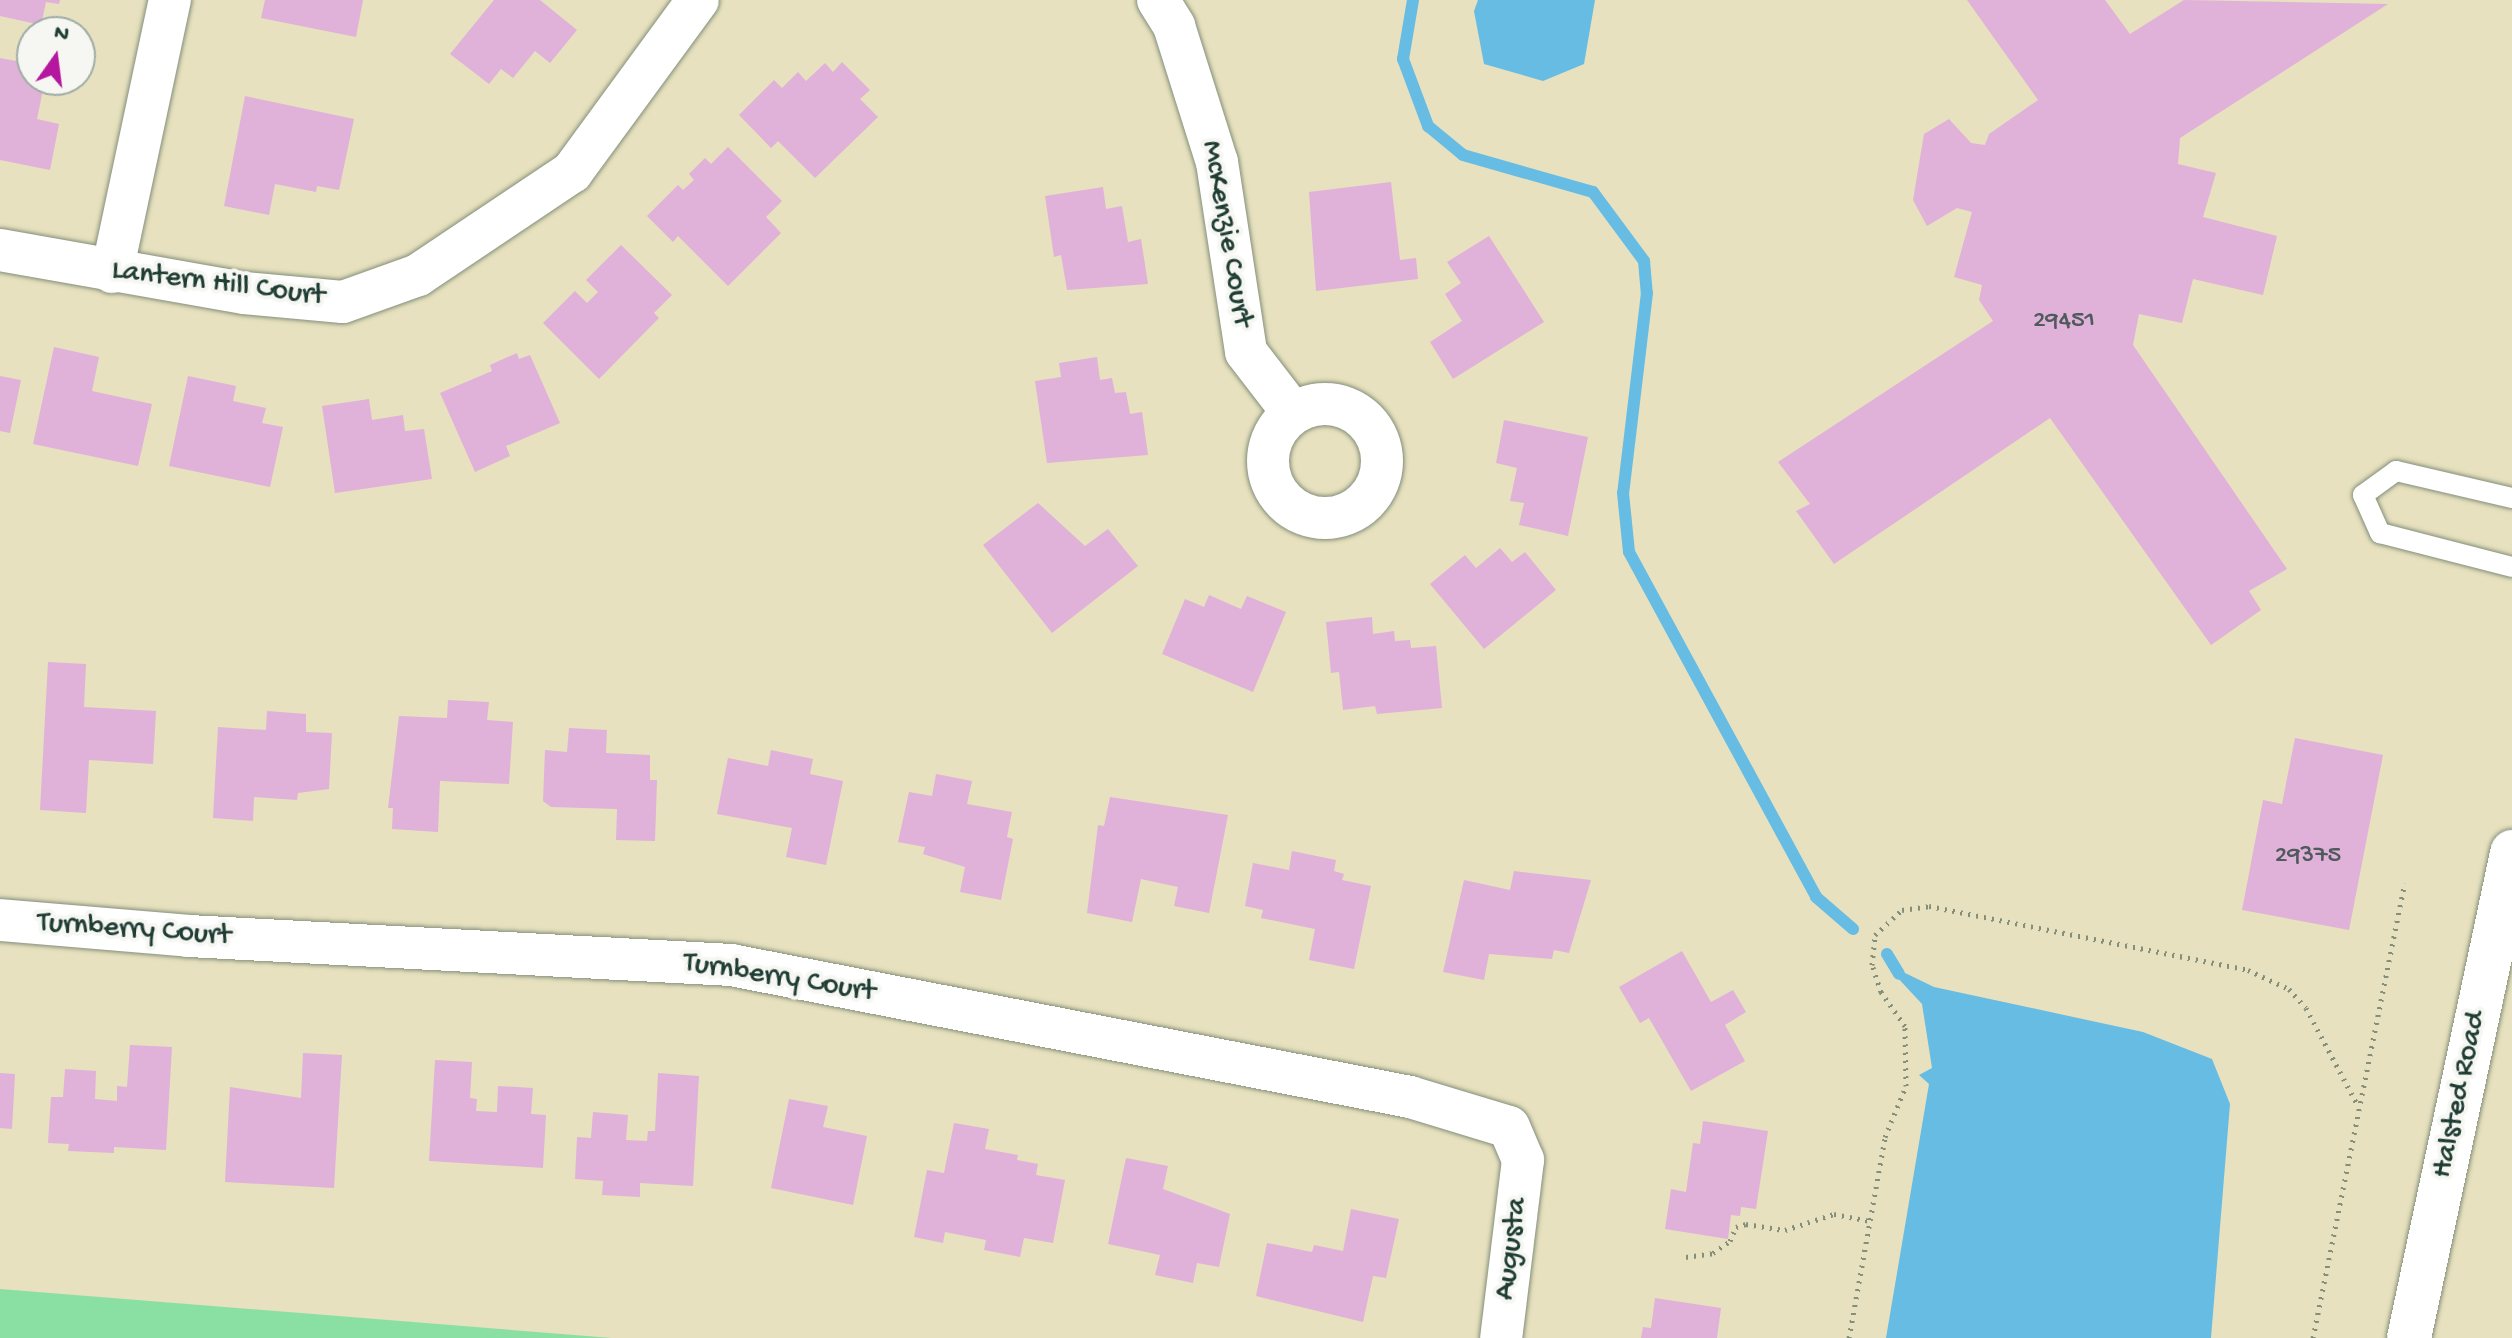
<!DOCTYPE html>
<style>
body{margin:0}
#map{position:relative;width:2512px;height:1338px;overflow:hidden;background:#e7e1bf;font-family:"Gochi Hand",sans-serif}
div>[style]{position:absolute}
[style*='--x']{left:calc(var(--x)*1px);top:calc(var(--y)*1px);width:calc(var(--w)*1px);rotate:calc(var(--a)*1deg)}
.green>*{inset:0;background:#8ae0a3}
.water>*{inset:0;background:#67bce3}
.stream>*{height:12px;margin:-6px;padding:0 6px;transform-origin:6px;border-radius:6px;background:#67bce3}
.building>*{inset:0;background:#e0b1d9}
.path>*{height:5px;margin-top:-2.5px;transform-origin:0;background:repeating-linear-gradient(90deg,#838f7a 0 2px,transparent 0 8px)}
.roads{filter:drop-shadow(0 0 2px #838f7a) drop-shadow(0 0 2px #838f7a)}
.lane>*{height:20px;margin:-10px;padding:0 10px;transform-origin:10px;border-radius:10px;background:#fff}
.street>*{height:42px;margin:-21px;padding:0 21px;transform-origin:21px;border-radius:21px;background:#fff}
.street>.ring{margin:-21px;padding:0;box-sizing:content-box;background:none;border:42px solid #fff;border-radius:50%}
.secondary>*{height:44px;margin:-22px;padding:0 22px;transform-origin:22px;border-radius:22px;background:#fff}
span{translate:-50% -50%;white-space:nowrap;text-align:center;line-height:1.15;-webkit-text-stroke:8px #f6f6f2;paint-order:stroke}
.number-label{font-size:26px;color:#4f5a5d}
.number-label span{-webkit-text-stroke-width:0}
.street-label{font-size:30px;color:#1f3d34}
.north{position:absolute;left:16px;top:16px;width:80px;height:80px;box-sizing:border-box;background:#f6f6f2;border:2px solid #a0aca6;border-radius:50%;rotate:14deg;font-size:22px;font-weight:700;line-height:32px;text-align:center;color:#1f3d34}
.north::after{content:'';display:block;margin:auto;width:28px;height:36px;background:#b5179e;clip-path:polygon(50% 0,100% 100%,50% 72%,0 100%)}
</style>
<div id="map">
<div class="green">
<div style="clip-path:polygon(0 1289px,612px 1338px,0 1338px)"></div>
</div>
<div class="water">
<div style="clip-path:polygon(1478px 0,1595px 0,1584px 64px,1543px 81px,1484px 64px,1474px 11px)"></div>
<div style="clip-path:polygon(1903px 972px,1934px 987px,2143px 1032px,2212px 1059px,2230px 1104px,2211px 1338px,1886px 1338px,1929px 1084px,1919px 1075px,1932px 1068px,1922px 1004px,1896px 976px)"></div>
</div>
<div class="stream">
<div style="--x:1413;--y:0;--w:60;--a:99.6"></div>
<div style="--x:1403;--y:59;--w:72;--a:69.5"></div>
<div style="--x:1428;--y:126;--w:45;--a:39.6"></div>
<div style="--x:1463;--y:155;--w:135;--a:15.9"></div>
<div style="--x:1593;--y:192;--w:86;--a:53.5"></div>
<div style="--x:1644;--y:261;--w:32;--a:85"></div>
<div style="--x:1647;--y:293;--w:201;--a:96.8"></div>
<div style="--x:1623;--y:493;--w:59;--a:84.2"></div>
<div style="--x:1629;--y:552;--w:392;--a:61.5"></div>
<div style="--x:1816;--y:897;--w:49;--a:40.9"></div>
<div style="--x:1887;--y:954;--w:23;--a:59"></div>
</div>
<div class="building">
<div style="clip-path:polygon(0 0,60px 0,59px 4px,46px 2px,41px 25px,0 16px)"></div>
<div style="clip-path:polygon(265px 0,363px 0,356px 37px,261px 18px)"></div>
<div style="clip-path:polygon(494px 0,540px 0,577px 30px,550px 63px,535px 51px,513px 78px,501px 69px,489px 84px,450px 54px)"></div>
<div style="clip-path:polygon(1967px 0,2105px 0,2130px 34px,2184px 0,2388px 4px,2180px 138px,2178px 164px,2216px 173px,2203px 217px,2277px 236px,2263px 295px,2193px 279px,2182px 323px,2139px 314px,2133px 345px,2287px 569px,2249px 591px,2261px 610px,2211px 645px,2050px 418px,1834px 564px,1796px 511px,1810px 504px,1778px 462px,1993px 321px,1979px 300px,1982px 285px,1954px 277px,1972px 212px,1957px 208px,1927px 226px,1913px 200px,1924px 134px,1949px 119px,1971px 143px,1985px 145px,1989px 134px,2038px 100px)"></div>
<div style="clip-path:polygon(0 58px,32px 64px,32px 80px,45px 80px,37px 119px,59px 124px,50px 170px,0 160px)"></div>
<div style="clip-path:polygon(842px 62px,870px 90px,860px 99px,878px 117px,815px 178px,778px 141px,771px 148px,739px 115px,774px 80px,782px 88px,798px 72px,806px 81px,825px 63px,833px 72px)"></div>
<div style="clip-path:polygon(245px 96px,354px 119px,339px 190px,317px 186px,316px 192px,275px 184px,269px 215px,224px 206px)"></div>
<div style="clip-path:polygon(728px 147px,782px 201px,766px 217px,781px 233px,728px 286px,678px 236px,673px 242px,647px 216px,678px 185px,683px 190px,694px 180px,689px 174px,705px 158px,711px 164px)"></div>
<div style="clip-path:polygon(1391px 182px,1400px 260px,1416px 258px,1418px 279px,1316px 291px,1309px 192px)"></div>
<div style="clip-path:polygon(1103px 187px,1106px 209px,1122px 206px,1128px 242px,1141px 239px,1148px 284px,1067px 290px,1061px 255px,1054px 257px,1045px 196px)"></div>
<div style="clip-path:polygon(1489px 236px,1544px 322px,1453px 379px,1430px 342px,1462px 321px,1445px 294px,1461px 283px,1447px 262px)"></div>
<div style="clip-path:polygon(621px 245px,672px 295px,654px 313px,659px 318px,599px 379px,543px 323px,575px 291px,587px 303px,598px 292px,586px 280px)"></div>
<div style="clip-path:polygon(54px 347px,99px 357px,92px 391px,152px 404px,138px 466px,33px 444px)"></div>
<div style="clip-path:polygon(517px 353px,519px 359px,530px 355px,560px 423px,506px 446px,510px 456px,475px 472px,440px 393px,492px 371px,490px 365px)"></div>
<div style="clip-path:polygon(1097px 357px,1100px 380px,1112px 378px,1115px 393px,1126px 392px,1130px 414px,1142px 412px,1148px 455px,1047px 463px,1035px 381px,1061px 377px,1059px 363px)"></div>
<div style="clip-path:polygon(0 376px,21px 380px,10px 433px,0 431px)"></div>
<div style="clip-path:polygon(188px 376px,236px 386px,233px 401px,266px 408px,262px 423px,283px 427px,270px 487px,169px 466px)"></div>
<div style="clip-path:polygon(369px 399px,372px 420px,403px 415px,405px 431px,424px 429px,432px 479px,335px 493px,322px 406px)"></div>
<div style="clip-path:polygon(1504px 420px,1588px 437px,1568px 536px,1519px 525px,1524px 503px,1510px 501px,1517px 468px,1496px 463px)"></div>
<div style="clip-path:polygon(1038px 503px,1085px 546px,1108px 529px,1138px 566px,1052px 633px,983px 545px)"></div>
<div style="clip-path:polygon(1500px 548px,1512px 562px,1525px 552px,1556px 590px,1484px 649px,1430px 584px,1465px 555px,1476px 568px)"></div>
<div style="clip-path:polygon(1209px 595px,1241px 609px,1247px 596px,1286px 612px,1253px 692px,1162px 654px,1185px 599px,1204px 607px)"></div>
<div style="clip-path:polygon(1372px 617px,1373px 634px,1394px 631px,1395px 641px,1410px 640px,1411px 648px,1436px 646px,1442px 708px,1377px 714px,1375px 706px,1343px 710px,1339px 672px,1331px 673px,1326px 622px)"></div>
<div style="clip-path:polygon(48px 662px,86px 664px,84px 707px,156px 711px,153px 764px,89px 760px,86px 813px,40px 810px)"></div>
<div style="clip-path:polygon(448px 700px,489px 702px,487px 720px,513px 722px,509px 784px,440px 781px,438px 832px,392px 829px,393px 808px,388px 808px,399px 716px,447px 718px)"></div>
<div style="clip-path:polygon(267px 711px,306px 714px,306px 732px,332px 733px,329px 789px,298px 793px,297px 800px,254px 797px,253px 821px,213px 818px,218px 727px,266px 730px)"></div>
<div style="clip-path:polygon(569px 728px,607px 730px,606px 753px,650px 755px,650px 780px,657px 780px,655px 841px,616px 840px,617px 809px,551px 807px,543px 801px,545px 750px,567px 752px)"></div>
<div style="clip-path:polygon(2295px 738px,2383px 755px,2349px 930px,2242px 910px,2263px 800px,2282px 804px)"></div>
<div style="clip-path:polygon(771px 750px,813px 759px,810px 774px,843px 781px,826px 865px,786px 857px,792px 828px,717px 814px,728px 758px,768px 766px)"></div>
<div style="clip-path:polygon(936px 774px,972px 781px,967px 804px,1012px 812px,1007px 837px,1013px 839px,1001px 900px,960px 892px,965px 867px,923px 854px,925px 847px,898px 842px,909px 792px,932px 796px)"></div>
<div style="clip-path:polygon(1110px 797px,1228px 815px,1209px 913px,1174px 906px,1178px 887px,1141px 879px,1132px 922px,1087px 913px,1098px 825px,1104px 826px)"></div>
<div style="clip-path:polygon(1292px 851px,1336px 860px,1334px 871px,1344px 874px,1342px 880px,1371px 886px,1354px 969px,1309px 960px,1315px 929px,1261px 918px,1263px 910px,1245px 906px,1253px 863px,1289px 870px)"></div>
<div style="clip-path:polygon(1514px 871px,1591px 880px,1569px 953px,1554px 950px,1552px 959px,1489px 954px,1484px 980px,1443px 972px,1464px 880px,1510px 890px)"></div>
<div style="clip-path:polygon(1682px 951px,1711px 1002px,1733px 990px,1746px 1012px,1725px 1025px,1745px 1061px,1691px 1091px,1649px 1018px,1640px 1023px,1619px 987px)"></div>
<div style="clip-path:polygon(130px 1045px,172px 1047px,166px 1150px,114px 1147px,114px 1153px,68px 1151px,69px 1144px,48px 1143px,51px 1097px,63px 1097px,65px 1069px,96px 1071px,95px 1099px,117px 1101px,117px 1086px,127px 1087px)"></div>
<div style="clip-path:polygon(303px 1053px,342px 1055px,334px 1188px,225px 1182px,230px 1087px,301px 1098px)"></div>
<div style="clip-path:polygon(435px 1060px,472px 1062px,470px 1098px,477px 1099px,476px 1111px,497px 1112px,498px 1086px,533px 1088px,531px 1114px,546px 1115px,543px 1168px,429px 1161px)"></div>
<div style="clip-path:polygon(0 1073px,15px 1074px,12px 1129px,0 1128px)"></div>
<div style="clip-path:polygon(658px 1073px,699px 1076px,693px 1186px,640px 1183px,640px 1197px,602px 1195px,603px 1181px,575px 1179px,577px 1137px,591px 1138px,593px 1112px,628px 1115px,626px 1140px,647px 1141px,648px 1131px,655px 1131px)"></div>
<div style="clip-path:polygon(789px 1099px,828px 1106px,823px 1127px,867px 1136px,853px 1205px,771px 1188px)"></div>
<div style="clip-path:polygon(1703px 1121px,1768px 1131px,1756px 1209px,1741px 1207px,1740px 1216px,1731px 1215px,1728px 1239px,1665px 1229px,1671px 1189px,1686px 1192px,1693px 1143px,1700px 1144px)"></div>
<div style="clip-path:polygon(954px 1123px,989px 1129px,985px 1149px,1018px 1155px,1017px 1160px,1038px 1164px,1036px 1175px,1065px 1180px,1053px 1243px,1024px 1238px,1020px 1257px,984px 1250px,986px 1240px,945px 1232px,943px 1243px,914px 1237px,927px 1170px,944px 1173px)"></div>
<div style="clip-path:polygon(1126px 1158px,1168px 1166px,1163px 1189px,1230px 1214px,1219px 1267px,1197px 1263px,1193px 1283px,1155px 1275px,1160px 1255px,1108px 1244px)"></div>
<div style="clip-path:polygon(1351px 1209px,1399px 1219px,1386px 1278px,1373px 1276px,1363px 1322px,1256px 1296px,1267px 1243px,1312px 1252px,1314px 1245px,1343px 1251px)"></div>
<div style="clip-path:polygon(1655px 1298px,1721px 1308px,1717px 1338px,1641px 1338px,1643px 1327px,1651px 1328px)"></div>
</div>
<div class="path">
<div style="--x:1686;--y:1257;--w:27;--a:-8"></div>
<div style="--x:1713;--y:1253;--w:21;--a:-35"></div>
<div style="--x:1730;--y:1241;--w:15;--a:-67"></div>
<div style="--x:1736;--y:1227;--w:10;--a:-17"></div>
<div style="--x:1746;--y:1224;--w:39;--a:9"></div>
<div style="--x:1785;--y:1230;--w:52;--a:-18.1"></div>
<div style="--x:1834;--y:1214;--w:36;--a:11"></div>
<div style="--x:1849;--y:1338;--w:204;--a:-79.8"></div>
<div style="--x:1885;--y:1137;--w:55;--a:-67.6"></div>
<div style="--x:1906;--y:1086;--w:60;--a:-91"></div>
<div style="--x:1905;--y:1026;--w:42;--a:-125.2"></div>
<div style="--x:1881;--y:992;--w:28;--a:-108"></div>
<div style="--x:1872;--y:965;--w:30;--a:-84"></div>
<div style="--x:1875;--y:935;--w:37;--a:-43"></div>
<div style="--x:1902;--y:910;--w:27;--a:-8"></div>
<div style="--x:1929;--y:906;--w:325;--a:11.3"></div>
<div style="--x:2248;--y:970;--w:45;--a:24.9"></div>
<div style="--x:2289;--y:989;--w:25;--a:48"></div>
<div style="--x:2306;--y:1008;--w:109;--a:62"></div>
<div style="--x:2313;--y:1338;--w:464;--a:-78.6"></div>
</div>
<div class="roads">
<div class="lane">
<div style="--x:2512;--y:498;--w:119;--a:-166.9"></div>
<div style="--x:2396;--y:471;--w:41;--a:144"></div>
<div style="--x:2363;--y:495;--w:42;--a:65.9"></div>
<div style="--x:2380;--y:533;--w:136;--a:14.4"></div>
</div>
<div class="street">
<div style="--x:1158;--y:0;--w:31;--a:58"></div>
<div style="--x:1174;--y:26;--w:143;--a:72.5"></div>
<div style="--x:1217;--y:162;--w:192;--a:81.3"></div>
<div style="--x:1246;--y:352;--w:77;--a:52.4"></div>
<div style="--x:0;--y:250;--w:248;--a:10"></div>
<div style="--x:244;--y:293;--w:99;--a:5.2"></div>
<div style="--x:343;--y:302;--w:80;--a:-19.8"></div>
<div style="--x:418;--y:275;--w:185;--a:-33.8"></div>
<div style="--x:572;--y:172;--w:213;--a:-53.8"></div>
<div style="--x:112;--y:272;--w:278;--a:-78"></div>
<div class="ring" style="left:1268px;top:404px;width:72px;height:72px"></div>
<div style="--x:0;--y:920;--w:190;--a:4.8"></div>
<div style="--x:189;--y:936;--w:543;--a:3.06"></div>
<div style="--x:731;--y:965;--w:692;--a:11"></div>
<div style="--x:1410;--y:1097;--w:103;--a:16.9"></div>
<div style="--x:1509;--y:1127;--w:36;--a:67"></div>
<div style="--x:1523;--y:1160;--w:179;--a:97"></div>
</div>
<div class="secondary">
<div style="--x:2409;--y:1338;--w:497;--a:-78"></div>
</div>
</div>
<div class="number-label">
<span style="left:2064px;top:322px">29451</span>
<span style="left:2308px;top:857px">29375</span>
</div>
<div class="street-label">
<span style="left:1225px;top:234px;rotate:80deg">McKenzie Court</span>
<span style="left:218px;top:285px;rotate:7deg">Lantern Hill Court</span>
<span style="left:134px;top:931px;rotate:4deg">Turnberry Court</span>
<span style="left:779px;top:979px;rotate:9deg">Turnberry Court</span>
<span style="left:2461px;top:1095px;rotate:-78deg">Halsted Road</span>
<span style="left:1513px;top:1249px;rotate:-83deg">Augusta</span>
</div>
<div class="north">N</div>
</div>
